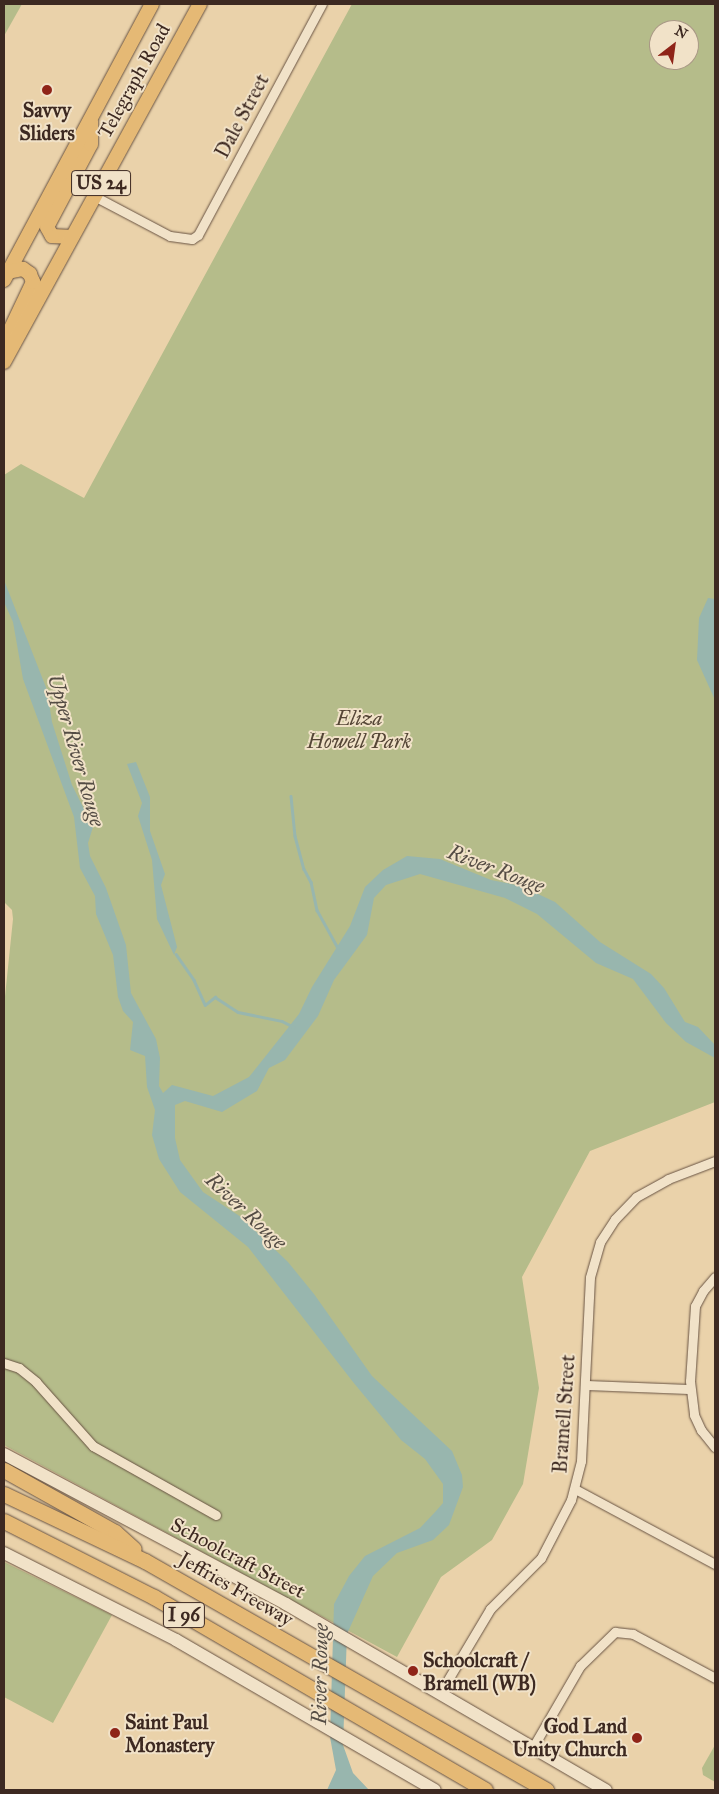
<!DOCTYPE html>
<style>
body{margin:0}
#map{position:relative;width:719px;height:1794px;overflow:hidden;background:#ead2aa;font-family:"IM FELL Great Primer",serif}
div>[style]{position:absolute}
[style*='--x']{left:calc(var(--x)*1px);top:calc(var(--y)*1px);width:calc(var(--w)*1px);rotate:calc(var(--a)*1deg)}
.green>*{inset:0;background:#b5bc8a}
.water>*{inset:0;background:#98b6ae}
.stream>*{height:2.5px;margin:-1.25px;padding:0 1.25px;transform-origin:1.25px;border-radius:1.25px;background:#98b6ae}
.roads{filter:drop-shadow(0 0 1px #685343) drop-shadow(0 0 1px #685343)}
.street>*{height:9px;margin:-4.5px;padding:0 4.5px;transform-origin:4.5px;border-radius:4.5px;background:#f1e2c8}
.secondary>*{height:12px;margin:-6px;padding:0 6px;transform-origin:6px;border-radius:6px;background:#f1e2c8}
.primary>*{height:14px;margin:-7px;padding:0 7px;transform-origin:7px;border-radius:7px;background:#e5b975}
.highway>*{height:15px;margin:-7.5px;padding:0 7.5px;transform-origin:7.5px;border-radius:7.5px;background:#e5b975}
.dots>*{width:14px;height:14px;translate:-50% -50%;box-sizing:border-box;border:2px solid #f1e2c8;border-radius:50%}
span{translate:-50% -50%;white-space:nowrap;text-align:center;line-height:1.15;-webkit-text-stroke:4px #f1e2c8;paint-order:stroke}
.shield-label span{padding:1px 4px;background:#f1e2c8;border:1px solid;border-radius:4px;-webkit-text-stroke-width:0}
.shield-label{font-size:19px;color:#3d2921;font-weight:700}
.street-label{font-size:20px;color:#3d2921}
.poi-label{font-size:20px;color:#3d2921;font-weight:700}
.left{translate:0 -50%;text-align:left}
.right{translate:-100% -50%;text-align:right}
.park-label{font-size:20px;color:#554636;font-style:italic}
.water-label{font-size:21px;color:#544c44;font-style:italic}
.frame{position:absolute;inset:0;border:5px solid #3d2921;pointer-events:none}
.north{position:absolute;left:649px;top:20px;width:50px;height:50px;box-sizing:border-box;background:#f1e2c8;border:1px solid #a99885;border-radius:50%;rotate:30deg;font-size:14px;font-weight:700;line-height:20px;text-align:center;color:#3d2921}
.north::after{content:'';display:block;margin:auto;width:18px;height:22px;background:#8f2418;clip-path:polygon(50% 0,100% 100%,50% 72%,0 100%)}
</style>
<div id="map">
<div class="green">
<div style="clip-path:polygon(4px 4px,22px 4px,4px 36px)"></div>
<div style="clip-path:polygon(evenodd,352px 4px,715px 4px,715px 1102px,590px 1151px,522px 1277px,539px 1388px,523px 1484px,492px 1540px,441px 1577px,397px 1657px,4px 1445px,4px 1006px,13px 919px,12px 910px,4px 902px,4px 475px,21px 464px,84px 498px,352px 4px,659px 30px,689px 30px,689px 60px,659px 60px,659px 30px)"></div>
<div style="clip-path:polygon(4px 1562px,112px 1615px,53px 1723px,4px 1697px)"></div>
<div style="clip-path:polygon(715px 1745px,715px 1782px,703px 1775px,702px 1768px)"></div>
</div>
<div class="water">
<div style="clip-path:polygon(4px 580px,47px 690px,52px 722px,72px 785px,93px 827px,88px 843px,90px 856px,106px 888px,126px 945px,131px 993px,156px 1039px,160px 1058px,159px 1086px,163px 1093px,172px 1085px,213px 1096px,249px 1077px,299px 1014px,312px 987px,350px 926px,365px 887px,383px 870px,407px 856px,440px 859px,491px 880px,521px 886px,555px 902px,600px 942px,651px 974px,664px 988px,685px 1022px,698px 1027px,715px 1045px,715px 1058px,686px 1042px,666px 1023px,633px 979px,596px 963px,537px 914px,505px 898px,420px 874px,386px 885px,374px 898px,367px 935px,334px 980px,318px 1016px,285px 1060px,269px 1068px,257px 1091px,222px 1112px,185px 1101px,175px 1105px,175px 1138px,180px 1160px,203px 1192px,241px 1217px,288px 1262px,314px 1294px,372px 1376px,452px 1451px,462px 1475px,463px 1487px,449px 1525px,433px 1540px,397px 1553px,373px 1576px,347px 1634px,343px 1745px,353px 1773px,369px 1790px,327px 1790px,336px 1770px,330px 1737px,334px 1604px,349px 1576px,365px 1556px,420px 1528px,436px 1511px,443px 1503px,443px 1484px,425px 1459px,401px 1440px,353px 1382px,248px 1247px,180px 1192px,159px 1159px,152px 1135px,155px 1110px,147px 1087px,145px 1056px,130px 1050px,133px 1022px,123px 1011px,118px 997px,113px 955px,96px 914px,95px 896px,80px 868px,74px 817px,23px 679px,13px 622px,4px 602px)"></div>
<div style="clip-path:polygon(708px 598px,715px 599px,715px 700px,697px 660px,699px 618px)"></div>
<div style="clip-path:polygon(136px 762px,150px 797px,150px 831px,165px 874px,161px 885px,177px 947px,174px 955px,157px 919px,152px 860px,138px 816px,142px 803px,127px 764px)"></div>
</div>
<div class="stream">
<div style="--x:291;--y:796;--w:40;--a:84.3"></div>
<div style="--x:295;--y:836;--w:34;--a:75"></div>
<div style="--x:304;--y:869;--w:15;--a:62"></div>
<div style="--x:311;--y:882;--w:29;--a:78"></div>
<div style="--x:317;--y:910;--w:43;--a:61.1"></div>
<div style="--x:176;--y:954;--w:32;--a:55"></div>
<div style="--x:194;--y:980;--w:27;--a:66"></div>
<div style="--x:205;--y:1005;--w:13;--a:-39"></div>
<div style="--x:215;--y:997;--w:27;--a:33"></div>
<div style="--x:238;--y:1012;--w:45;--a:11.6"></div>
<div style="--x:282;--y:1021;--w:13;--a:27"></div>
</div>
<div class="roads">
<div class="street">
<div style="--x:94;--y:196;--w:86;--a:27.8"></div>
<div style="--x:170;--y:236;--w:22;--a:8"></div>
<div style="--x:192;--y:239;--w:7;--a:-34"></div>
<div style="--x:198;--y:235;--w:262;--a:-61.8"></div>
<div style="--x:715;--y:1277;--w:18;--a:131"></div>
<div style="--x:703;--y:1291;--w:17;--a:118"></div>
<div style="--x:695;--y:1306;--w:75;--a:93.8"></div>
<div style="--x:690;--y:1381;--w:34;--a:83"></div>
<div style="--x:694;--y:1415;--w:17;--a:65"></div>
<div style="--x:701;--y:1430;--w:22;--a:51"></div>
<div style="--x:4;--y:1363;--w:16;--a:18"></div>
<div style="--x:19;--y:1368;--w:22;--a:39"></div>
<div style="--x:36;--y:1382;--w:86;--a:48.3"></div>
<div style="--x:93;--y:1446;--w:141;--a:29.3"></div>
<div style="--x:585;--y:1385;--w:105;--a:2.2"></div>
<div style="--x:575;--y:1489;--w:159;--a:28.2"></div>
<div style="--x:440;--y:1693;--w:98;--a:-59.2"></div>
<div style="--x:490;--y:1609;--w:72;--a:-45"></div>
<div style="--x:541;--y:1558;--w:65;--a:-62.7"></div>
<div style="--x:571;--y:1500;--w:40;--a:-75.6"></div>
<div style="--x:581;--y:1461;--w:184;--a:-87.2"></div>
<div style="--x:590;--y:1277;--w:36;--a:-74"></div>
<div style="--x:600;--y:1242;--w:27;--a:-57"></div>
<div style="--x:615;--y:1219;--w:30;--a:-46"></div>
<div style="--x:636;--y:1197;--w:37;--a:-29"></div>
<div style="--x:668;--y:1179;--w:50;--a:-21"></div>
<div style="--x:533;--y:1747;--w:94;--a:-59.9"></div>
<div style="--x:580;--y:1666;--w:49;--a:-44.2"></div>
<div style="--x:615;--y:1632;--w:18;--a:6"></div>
<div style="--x:633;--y:1634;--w:93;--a:28.2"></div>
</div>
<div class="secondary">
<div style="--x:4;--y:1454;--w:319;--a:28"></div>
<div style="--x:286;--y:1604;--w:370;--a:30.2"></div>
<div style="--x:4;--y:1553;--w:193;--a:26.8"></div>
<div style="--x:176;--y:1640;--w:299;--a:30.1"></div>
</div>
<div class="primary">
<div style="--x:72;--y:237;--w:20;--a:-177"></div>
<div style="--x:52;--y:236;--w:10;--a:-119"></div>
<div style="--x:47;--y:227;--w:94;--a:-62.1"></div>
<div style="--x:91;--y:144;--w:23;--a:-90"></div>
<div style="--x:4;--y:280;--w:313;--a:-61.8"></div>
<div style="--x:4;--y:343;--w:68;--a:-64.6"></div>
<div style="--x:33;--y:282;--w:9;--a:-111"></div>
<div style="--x:30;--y:274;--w:9;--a:-144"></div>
<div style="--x:23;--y:269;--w:15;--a:169"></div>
<div style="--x:4;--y:362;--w:408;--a:-61.3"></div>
</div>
<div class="highway">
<div style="--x:4;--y:1470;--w:127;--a:29.2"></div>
<div style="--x:115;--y:1532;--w:25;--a:42"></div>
<div style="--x:4;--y:1494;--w:156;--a:25.4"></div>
<div style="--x:145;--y:1561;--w:462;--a:29.7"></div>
<div style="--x:4;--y:1521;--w:168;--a:26.9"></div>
<div style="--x:154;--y:1597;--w:383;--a:30.2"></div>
</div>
</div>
<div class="dots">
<div style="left:47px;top:90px;background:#8f2418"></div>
<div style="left:413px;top:1671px;background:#8f2418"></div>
<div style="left:115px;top:1733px;background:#8f2418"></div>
<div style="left:637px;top:1738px;background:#8f2418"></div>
</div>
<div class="shield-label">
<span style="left:101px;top:183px">US 24</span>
<span style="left:184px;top:1615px">I 96</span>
</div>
<div class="street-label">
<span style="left:134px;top:81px;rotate:-61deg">Telegraph Road</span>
<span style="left:242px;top:116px;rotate:-62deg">Dale Street</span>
<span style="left:564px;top:1414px;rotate:-86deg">Bramell Street</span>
<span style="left:238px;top:1558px;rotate:28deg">Schoolcraft Street</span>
<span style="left:236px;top:1589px;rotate:30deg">Jeffries Freeway</span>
</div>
<div class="poi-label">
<span style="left:47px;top:122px">Savvy<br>Sliders</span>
<span class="left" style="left:423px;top:1672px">Schoolcraft /<br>Bramell (WB)</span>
<span class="left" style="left:125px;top:1734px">Saint Paul<br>Monastery</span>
<span class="right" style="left:627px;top:1738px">God Land<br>Unity Church</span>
</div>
<div class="park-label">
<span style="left:359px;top:730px">Eliza<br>Howell Park</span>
</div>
<div class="water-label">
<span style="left:76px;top:750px;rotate:74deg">Upper River Rouge</span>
<span style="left:496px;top:869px;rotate:21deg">River Rouge</span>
<span style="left:246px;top:1211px;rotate:43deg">River Rouge</span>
<span style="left:320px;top:1674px;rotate:-89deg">River Rouge</span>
</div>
<div class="frame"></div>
<div class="north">N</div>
</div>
